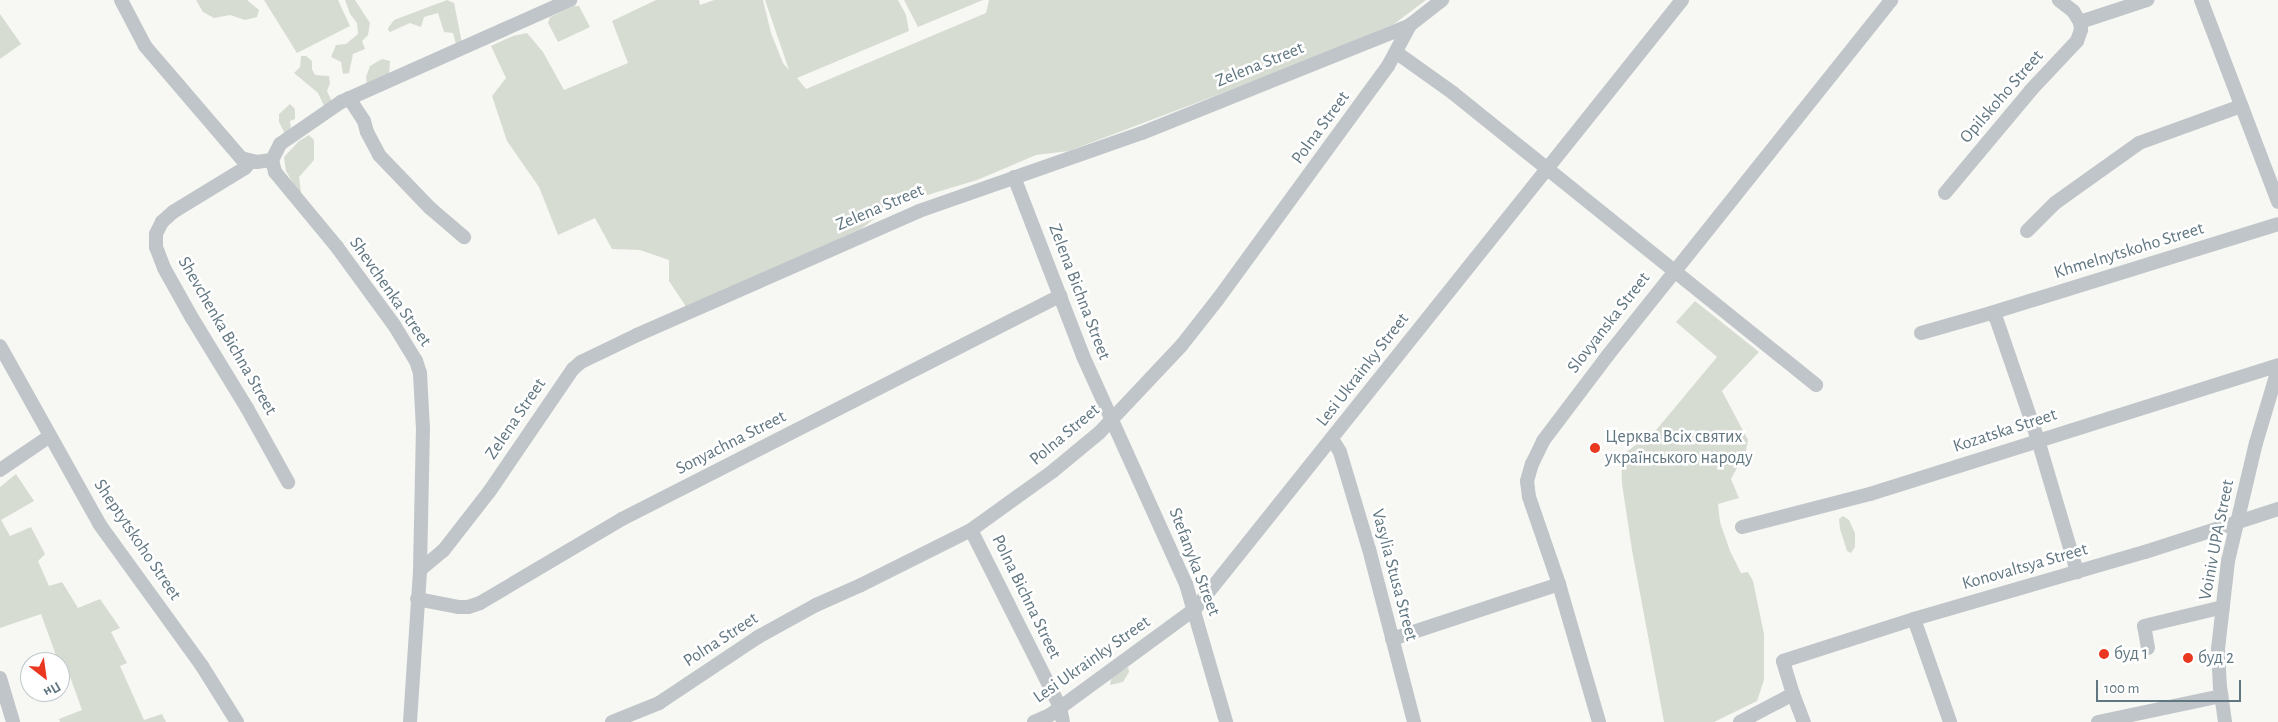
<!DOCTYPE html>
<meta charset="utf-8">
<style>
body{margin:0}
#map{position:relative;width:2278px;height:722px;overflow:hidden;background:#f7f7f3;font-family:"Alegreya Sans",sans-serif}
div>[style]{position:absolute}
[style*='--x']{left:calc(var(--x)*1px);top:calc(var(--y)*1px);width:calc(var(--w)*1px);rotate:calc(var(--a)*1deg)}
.green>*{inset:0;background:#d7dcd2}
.minor>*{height:14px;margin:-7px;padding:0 7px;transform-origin:7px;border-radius:7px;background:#bfc5c8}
.dots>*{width:14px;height:14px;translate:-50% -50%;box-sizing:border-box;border:2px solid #fff;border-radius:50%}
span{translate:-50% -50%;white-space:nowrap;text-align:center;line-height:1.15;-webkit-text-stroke:5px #fff;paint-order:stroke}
.street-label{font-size:18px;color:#607680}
.poi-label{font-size:18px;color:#607680}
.left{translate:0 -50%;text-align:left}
.north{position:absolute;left:20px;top:652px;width:50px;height:50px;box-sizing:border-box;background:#fff;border:1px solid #bfc8cc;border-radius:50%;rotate:150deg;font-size:14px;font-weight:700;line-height:20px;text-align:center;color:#607680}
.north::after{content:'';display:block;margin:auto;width:18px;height:22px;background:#ea3720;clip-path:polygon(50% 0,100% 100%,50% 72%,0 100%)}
.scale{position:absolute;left:2096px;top:680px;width:145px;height:22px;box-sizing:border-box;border:2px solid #607680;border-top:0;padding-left:6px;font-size:15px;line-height:18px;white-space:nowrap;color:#607680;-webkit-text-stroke:4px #fff;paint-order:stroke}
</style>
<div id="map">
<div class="green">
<div style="clip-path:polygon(196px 0,247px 0,259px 10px,257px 17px,245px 20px,230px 15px,214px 18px,203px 12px)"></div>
<div style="clip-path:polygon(264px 0,338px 0,350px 26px,297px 53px)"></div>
<div style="clip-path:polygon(345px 0,355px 0,370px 23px,368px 35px,362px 41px,365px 49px,353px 54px,349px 73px,343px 74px,341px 62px,331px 57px,336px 45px,346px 44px,358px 34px,357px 23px,350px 14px)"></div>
<div style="clip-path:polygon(447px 0,454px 3px,462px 43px,456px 44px,453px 33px,444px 32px,438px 13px,424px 17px,421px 27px,410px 23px,390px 32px,388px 30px,388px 28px,394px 20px)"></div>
<div style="clip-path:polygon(656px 0,699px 0,700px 5px,714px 0,763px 0,771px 33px,783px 63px,789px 70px,765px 0,898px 0,906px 15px,909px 31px,797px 78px,806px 89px,986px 13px,989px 0,1426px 0,1394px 24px,1278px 72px,1069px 151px,1036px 155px,977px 180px,891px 206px,861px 229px,687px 308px,669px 281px,669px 260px,640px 250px,612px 249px,595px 218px,558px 235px,539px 187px,507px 141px,492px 96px,506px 78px,491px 46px,513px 36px,527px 33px,543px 52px,564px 90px,628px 63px,612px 21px)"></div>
<div style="clip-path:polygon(904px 0,983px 0,918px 27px)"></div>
<div style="clip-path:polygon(574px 6px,579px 6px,590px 27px,558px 42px,548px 23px,550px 17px)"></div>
<div style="clip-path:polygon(0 14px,21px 44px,0 59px)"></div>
<div style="clip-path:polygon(301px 56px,306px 56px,312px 61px,312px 69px,315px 75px,329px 76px,330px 83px,327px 91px,332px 102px,325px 108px,318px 93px,294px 73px,300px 67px)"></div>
<div style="clip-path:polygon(382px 59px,390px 61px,389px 76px,367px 84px,366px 77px,370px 66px)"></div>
<div style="clip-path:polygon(290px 104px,295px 109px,295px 119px,290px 121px,291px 131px,286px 136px,279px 122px,279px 114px)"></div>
<div style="clip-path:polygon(309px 135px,314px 140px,314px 160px,299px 177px,301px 192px,298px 192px,286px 171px,284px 157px,299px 141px)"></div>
<div style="clip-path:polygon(1695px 301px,1759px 352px,1722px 391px,1748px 440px,1746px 451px,1731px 479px,1739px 498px,1718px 504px,1720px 522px,1730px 551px,1741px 573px,1748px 572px,1753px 581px,1764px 634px,1764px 680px,1757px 701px,1714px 722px,1664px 722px,1632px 550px,1622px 484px,1621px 456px,1657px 429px,1717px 357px,1676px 322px)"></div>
<div style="clip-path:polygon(16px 474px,34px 501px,1px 520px,10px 536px,31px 527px,45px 554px,38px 561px,49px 586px,62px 582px,78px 608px,100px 599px,120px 628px,111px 632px,127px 663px,120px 666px,144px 720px,162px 714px,166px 722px,60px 722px,59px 719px,82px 710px,68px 671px,62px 672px,41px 614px,0 628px,0 487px)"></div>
<div style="clip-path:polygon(1843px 516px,1849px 520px,1855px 533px,1855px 547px,1851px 553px,1847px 551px,1840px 529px,1839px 519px)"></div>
<div style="clip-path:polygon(1128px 667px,1129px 672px,1123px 682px,1110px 685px,1112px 676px)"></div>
</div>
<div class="minor">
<div style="--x:121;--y:0;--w:52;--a:62.4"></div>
<div style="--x:145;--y:46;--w:148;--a:49.4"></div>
<div style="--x:241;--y:158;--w:16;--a:14"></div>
<div style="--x:257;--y:162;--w:15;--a:-8"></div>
<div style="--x:2201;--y:0;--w:216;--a:69.1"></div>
<div style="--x:2080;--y:22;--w:71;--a:-18.2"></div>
<div style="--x:1397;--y:53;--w:69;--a:35.5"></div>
<div style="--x:1453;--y:93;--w:466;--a:38.8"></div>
<div style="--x:349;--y:98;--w:27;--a:57"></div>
<div style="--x:364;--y:121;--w:11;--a:75"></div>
<div style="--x:367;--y:132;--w:26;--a:62"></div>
<div style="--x:379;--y:155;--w:74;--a:46.1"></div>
<div style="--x:430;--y:208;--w:45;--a:40.5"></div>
<div style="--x:251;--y:161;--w:9;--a:131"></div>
<div style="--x:245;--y:168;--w:84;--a:148.6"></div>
<div style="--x:173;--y:212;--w:15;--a:138"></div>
<div style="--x:162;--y:222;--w:13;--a:117"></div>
<div style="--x:156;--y:234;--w:13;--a:90"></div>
<div style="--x:156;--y:247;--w:22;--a:69"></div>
<div style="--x:164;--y:268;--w:57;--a:60.8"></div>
<div style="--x:192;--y:318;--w:105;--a:58.6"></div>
<div style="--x:247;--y:408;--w:85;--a:61"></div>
<div style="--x:1014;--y:177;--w:192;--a:68.9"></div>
<div style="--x:1083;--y:356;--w:250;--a:65.7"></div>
<div style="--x:1186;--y:584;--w:144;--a:73.8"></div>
<div style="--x:1945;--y:193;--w:134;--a:-50.1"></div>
<div style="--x:2031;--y:90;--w:67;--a:-46.8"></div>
<div style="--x:2077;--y:41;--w:12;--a:-70"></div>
<div style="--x:2081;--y:30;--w:8;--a:-97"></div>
<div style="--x:2080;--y:22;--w:13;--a:-122"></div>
<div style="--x:2073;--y:11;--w:18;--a:-142"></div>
<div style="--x:2027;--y:231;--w:40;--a:-45"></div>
<div style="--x:2055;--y:203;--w:103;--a:-35.5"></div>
<div style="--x:2139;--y:143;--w:109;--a:-19.9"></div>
<div style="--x:1991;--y:313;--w:300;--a:-17.2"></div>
<div style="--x:1921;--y:333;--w:73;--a:-15.9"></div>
<div style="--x:1991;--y:313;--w:7;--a:45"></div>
<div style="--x:1996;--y:318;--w:129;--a:71"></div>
<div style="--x:2038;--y:440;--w:138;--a:73.5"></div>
<div style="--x:0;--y:346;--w:205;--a:60.8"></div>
<div style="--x:100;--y:525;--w:174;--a:54.1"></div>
<div style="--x:202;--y:666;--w:66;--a:58"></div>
<div style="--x:1332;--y:439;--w:15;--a:58"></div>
<div style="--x:1340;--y:452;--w:101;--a:73.4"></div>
<div style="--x:1369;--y:549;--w:179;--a:75.4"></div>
<div style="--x:0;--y:470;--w:60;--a:-34.2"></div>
<div style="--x:1742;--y:527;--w:132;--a:-14.5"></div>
<div style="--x:1870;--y:494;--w:428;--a:-17.5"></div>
<div style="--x:971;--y:530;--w:198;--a:63.3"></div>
<div style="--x:1060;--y:707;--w:15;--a:79"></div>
<div style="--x:420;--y:570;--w:30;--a:-40"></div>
<div style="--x:443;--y:551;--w:75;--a:-52.1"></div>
<div style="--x:489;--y:492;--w:149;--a:-55.7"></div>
<div style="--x:573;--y:369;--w:11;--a:-41"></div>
<div style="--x:581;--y:362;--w:62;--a:-25.7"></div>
<div style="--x:637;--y:335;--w:308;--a:-23.7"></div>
<div style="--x:919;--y:211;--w:236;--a:-19.3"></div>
<div style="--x:1142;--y:133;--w:289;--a:-21.9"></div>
<div style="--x:1410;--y:25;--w:41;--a:-38"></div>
<div style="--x:417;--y:599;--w:43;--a:10.8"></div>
<div style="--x:459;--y:607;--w:9;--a:0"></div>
<div style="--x:468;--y:607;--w:13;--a:-18"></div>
<div style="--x:480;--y:603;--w:165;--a:-30.6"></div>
<div style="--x:622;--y:519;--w:492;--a:-27"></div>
<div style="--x:1914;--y:619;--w:109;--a:70.7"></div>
<div style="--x:1392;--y:639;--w:176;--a:-18.2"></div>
<div style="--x:2148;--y:648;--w:22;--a:-100"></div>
<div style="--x:2144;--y:626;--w:81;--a:-13.5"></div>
<div style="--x:0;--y:678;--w:46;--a:73.5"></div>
<div style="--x:1793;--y:694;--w:30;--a:69"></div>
<div style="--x:410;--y:722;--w:152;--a:-86.2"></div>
<div style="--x:420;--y:570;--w:141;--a:-88.8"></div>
<div style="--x:423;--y:429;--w:56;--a:-93.1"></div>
<div style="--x:420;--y:373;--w:13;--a:-108"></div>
<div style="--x:416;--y:361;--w:42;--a:-121.4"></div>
<div style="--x:394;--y:325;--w:97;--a:-126.2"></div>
<div style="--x:337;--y:247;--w:97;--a:-129.6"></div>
<div style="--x:275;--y:172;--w:12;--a:-104"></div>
<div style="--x:272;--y:160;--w:18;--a:-63"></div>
<div style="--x:280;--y:144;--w:74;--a:-34.5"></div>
<div style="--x:341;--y:102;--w:251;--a:-24"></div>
<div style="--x:612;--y:722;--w:51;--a:-22"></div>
<div style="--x:659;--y:703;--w:119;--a:-33.7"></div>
<div style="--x:758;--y:637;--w:66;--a:-28.9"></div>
<div style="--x:816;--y:605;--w:49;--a:-24"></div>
<div style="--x:861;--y:585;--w:123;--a:-26.6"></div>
<div style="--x:971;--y:530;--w:101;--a:-35.7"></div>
<div style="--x:1053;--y:471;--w:60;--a:-39.6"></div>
<div style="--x:1099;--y:433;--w:120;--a:-46.7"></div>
<div style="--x:1181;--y:346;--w:60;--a:-51.8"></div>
<div style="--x:1218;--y:299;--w:288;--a:-53.9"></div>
<div style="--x:1388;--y:66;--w:47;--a:-61.8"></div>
<div style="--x:1034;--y:722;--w:17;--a:-24"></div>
<div style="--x:1050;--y:715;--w:180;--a:-36.2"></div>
<div style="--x:1195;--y:609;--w:780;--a:-51.35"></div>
<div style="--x:1599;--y:722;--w:144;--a:-106.2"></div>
<div style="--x:1559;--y:584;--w:92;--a:-109"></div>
<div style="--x:1529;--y:497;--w:16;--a:-97"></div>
<div style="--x:1527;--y:481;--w:18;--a:-74"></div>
<div style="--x:1532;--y:464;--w:25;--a:-64"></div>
<div style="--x:1543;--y:441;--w:108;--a:-52.9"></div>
<div style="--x:1608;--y:355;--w:454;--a:-51.4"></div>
<div style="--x:1740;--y:722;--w:60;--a:-27.8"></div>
<div style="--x:1793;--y:694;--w:34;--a:-107"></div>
<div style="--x:1783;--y:661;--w:138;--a:-17.8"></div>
<div style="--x:1914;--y:619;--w:241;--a:-16.2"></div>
<div style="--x:2145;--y:552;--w:140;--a:-17.9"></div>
<div style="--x:2098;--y:722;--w:126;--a:-11.9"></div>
<div style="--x:2225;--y:722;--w:34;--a:-98"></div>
<div style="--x:2220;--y:688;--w:39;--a:-93"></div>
<div style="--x:2218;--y:649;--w:89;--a:-83.5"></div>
<div style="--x:2228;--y:561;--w:121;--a:-76.7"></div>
<div style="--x:2256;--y:443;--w:77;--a:-73.4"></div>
</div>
<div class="dots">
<div style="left:1595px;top:448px;background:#ea3720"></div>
<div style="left:2104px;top:654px;background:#ea3720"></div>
<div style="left:2188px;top:658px;background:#ea3720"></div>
</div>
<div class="street-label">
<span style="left:1260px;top:65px;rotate:-22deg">Zelena Street</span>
<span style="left:2002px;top:97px;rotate:-49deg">Opilskoho Street</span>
<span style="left:1321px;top:128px;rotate:-54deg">Polna Street</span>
<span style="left:880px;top:208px;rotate:-23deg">Zelena Street</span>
<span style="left:2129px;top:251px;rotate:-17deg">Khmelnytskoho Street</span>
<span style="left:390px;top:292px;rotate:55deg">Shevchenka Street</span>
<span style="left:1079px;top:292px;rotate:69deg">Zelena Bichna Street</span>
<span style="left:1609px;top:323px;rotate:-52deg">Slovyanska Street</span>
<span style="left:227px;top:336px;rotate:60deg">Shevchenka Bichna Street</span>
<span style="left:1363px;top:370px;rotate:-52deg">Lesi Ukrainky Street</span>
<span style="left:516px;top:419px;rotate:-56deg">Zelena Street</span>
<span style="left:2005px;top:431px;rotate:-18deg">Kozatska Street</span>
<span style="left:1065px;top:435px;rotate:-40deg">Polna Street</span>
<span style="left:731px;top:443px;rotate:-27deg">Sonyachna Street</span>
<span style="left:137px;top:540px;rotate:56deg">Sheptytskoho Street</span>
<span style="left:2217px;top:540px;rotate:-79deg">Voiniv UPA Street</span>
<span style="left:1194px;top:562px;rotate:69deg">Stefanyka Street</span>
<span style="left:2025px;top:567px;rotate:-16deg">Konovaltsya Street</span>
<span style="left:1394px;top:575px;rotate:75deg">Vasylia Stusa Street</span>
<span style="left:1026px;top:597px;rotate:64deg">Polna Bichna Street</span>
<span style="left:721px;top:640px;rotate:-33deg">Polna Street</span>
<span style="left:1092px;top:660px;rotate:-35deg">Lesi Ukrainky Street</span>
</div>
<div class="poi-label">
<span class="left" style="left:1605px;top:448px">Церква Всіх святих<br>українського народу</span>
<span class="left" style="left:2114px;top:654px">буд 1</span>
<span class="left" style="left:2198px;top:658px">буд 2</span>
</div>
<div class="north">Пн</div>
<div class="scale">100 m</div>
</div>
